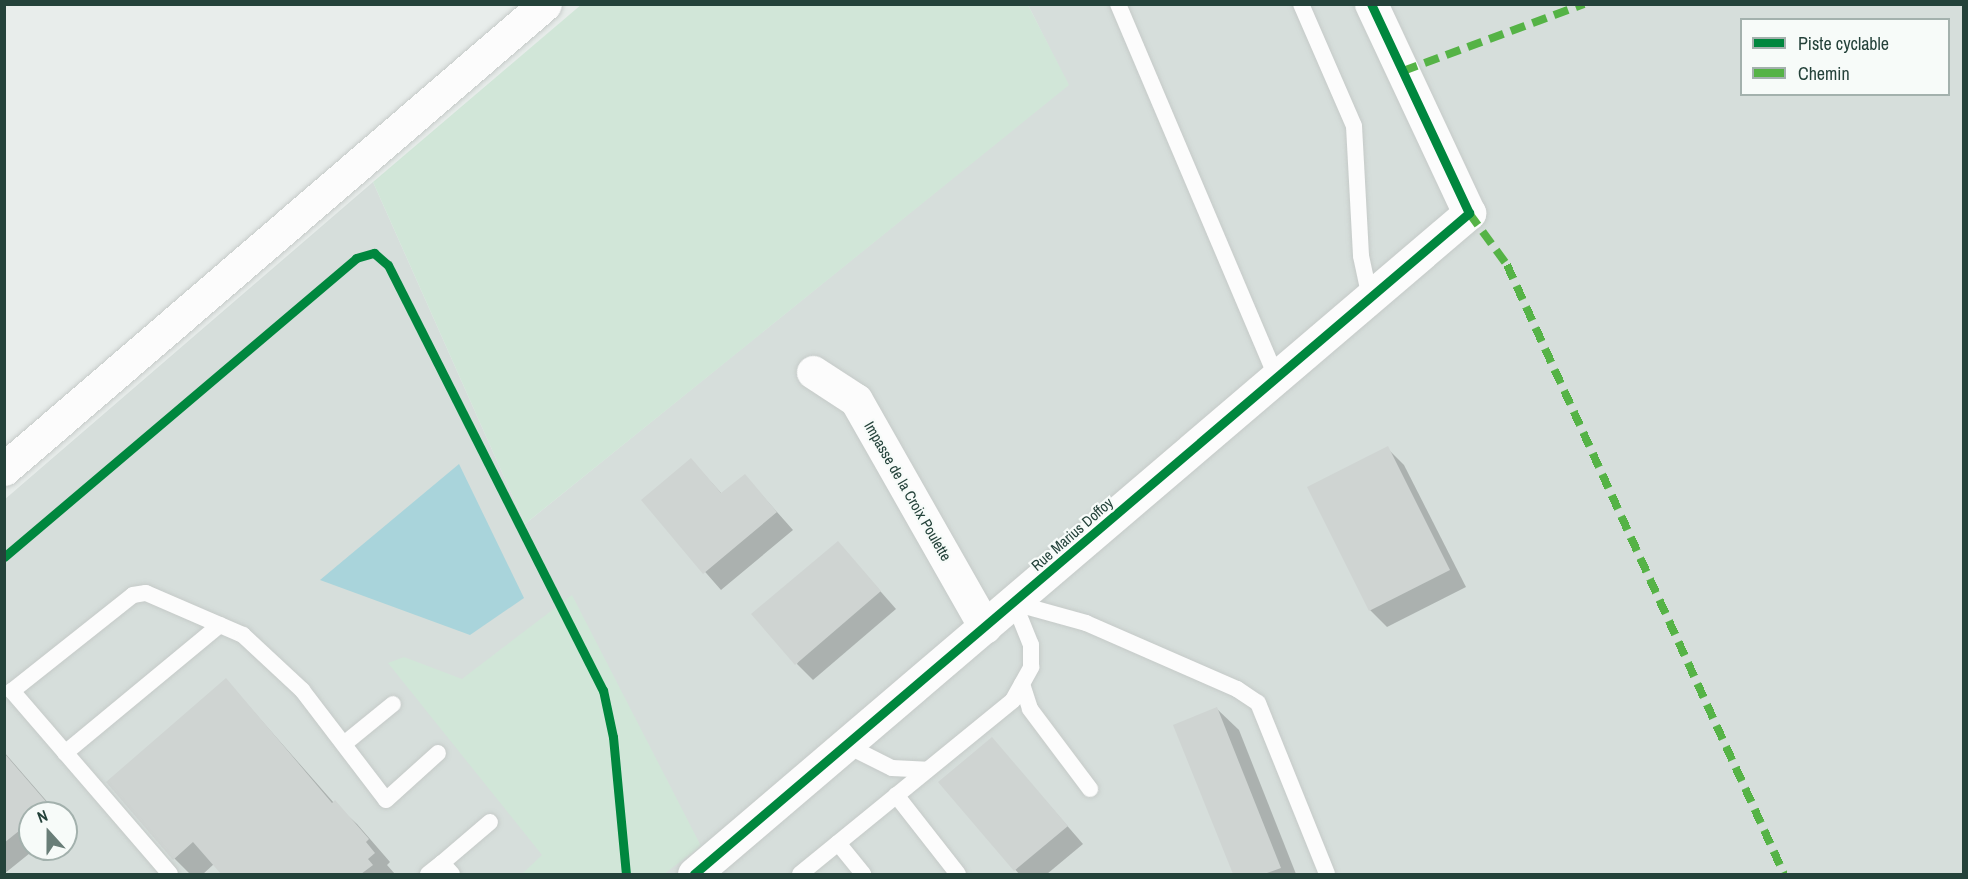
<!DOCTYPE html>
<style>
body{margin:0}
#map{position:relative;width:1968px;height:879px;overflow:hidden;background:#e8edeb;font-family:"Archivo Narrow",sans-serif}
div>[style]{position:absolute}
[style*='--x']{left:calc(var(--x)*1px);top:calc(var(--y)*1px);width:calc(var(--w)*1px);rotate:calc(var(--a)*1deg)}
.built>*{inset:0;background:#d6dedb}
.green>*{inset:0;background:#d1e6d8}
.water>*{inset:0;background:#a9d4db}
.shadow>*{inset:0;background:#0003}
.building>*{inset:0;background:#cfd4d2}
.roads{filter:drop-shadow(0 0 2px #c5cac8) drop-shadow(0 0 2px #c5cac8)}
.lane>*{height:16px;margin:-8px;padding:0 8px;transform-origin:8px;border-radius:8px;background:#fcfcfc}
.street>*{height:33px;margin:-16.5px;padding:0 16.5px;transform-origin:16.5px;border-radius:16.5px;background:#fcfcfc}
.secondary>*{height:33px;margin:-16.5px;padding:0 16.5px;transform-origin:16.5px;border-radius:16.5px;background:#fcfcfc}
.quiet>*{height:8px;margin-top:-4px;transform-origin:0;background:repeating-linear-gradient(90deg,#55b346 0 15px,transparent 0 23px)}
.cycleway>*{height:9px;margin:-4.5px;padding:0 4.5px;transform-origin:4.5px;border-radius:4.5px;background:#00873e}
span{translate:-50% -50%;white-space:nowrap;text-align:center;line-height:1.15;-webkit-text-stroke:4.5px #f7fbf9;paint-order:stroke}
.street-label{font-size:15px;color:#24423a}
.frame{position:absolute;inset:0;border:6px solid #24423a;pointer-events:none}
.legend{position:absolute;left:1740px;top:18px;width:210px;height:78px;box-sizing:border-box;background:#f7fbf9;border:2px solid #a3b1ad;margin:0;padding:8px 10px;list-style:none;font-size:18px;color:#24423a}
.legend li{display:flex;align-items:center;gap:12px;height:30px}
.legend b{width:30px;border:2px solid #a3b1ad}
.north{position:absolute;left:18px;top:801px;width:60px;height:60px;box-sizing:border-box;background:#f7fbf9;border:2px solid #a3b1ad;border-radius:50%;rotate:339deg;font-size:16px;font-weight:700;line-height:24px;text-align:center;color:#24423a}
.north::after{content:'';display:block;margin:auto;width:21px;height:27px;background:#697e78;clip-path:polygon(50% 0,100% 100%,50% 72%,0 100%)}
</style>
<div id="map">
<div class="built">
<div style="clip-path:polygon(evenodd,1028px 5px,1963px 5px,1963px 874px,5px 874px,4px 500px,373px 182px,525px 524px,1068px 85px,1028px 5px,1742px 20px,1948px 20px,1948px 94px,1742px 94px,1742px 20px,1028px 5px,30px 813px,66px 813px,66px 849px,30px 849px,30px 813px)"></div>
</div>
<div class="green">
<div style="clip-path:polygon(582px 4px,1028px 5px,1069px 85px,525px 524px,373px 182px)"></div>
<div style="clip-path:polygon(572px 595px,701px 846px,664px 874px,522px 874px,542px 855px,388px 663px,404px 657px,462px 679px)"></div>
</div>
<div class="water">
<div style="clip-path:polygon(459px 464px,524px 598px,470px 635px,320px 580px)"></div>
</div>
<div class="shadow">
<div style="clip-path:polygon(1387px 448px,1404px 465px,1466px 587px,1387px 627px,1370px 610px)"></div>
<div style="clip-path:polygon(691px 460px,722px 494px,745px 476px,793px 530px,721px 590px,643px 501px)"></div>
<div style="clip-path:polygon(838px 543px,896px 609px,813px 680px,797px 664px)"></div>
<div style="clip-path:polygon(226px 680px,334px 803px,357px 824px,390px 862px,387px 865px,395px 874px,223px 874px,214px 864px,203px 874px,190px 874px,175px 859px,108px 782px)"></div>
<div style="clip-path:polygon(1217px 709px,1239px 730px,1296px 874px,1235px 874px,1175px 725px)"></div>
<div style="clip-path:polygon(992px 739px,1083px 844px,1047px 874px,1019px 874px,940px 783px)"></div>
<div style="clip-path:polygon(4px 752px,57px 813px,30px 813px,30px 849px,35px 849px,4px 874px)"></div>
</div>
<div class="building">
<div style="clip-path:polygon(1388px 446px,1450px 570px,1369px 611px,1307px 487px)"></div>
<div style="clip-path:polygon(691px 458px,721px 493px,745px 474px,777px 512px,703px 574px,641px 500px)"></div>
<div style="clip-path:polygon(838px 541px,881px 591px,795px 665px,751px 614px)"></div>
<div style="clip-path:polygon(226px 678px,332px 803px,335px 800px,369px 839px,366px 842px,375px 853px,368px 859px,373px 865px,361px 874px,221px 874px,193px 842px,173px 860px,106px 782px)"></div>
<div style="clip-path:polygon(1217px 707px,1281px 868px,1264px 874px,1233px 874px,1173px 725px)"></div>
<div style="clip-path:polygon(992px 737px,1068px 826px,1014px 871px,938px 782px)"></div>
<div style="clip-path:polygon(4px 753px,49px 805px,40px 813px,30px 813px,30px 822px,4px 843px)"></div>
</div>
<div class="roads">
<div class="lane">
<div style="--x:1118;--y:4;--w:407;--a:67"></div>
<div style="--x:1301;--y:4;--w:133;--a:66.5"></div>
<div style="--x:1354;--y:126;--w:130;--a:86.9"></div>
<div style="--x:1361;--y:256;--w:43;--a:77.9"></div>
<div style="--x:1014;--y:603;--w:75;--a:15.5"></div>
<div style="--x:1086;--y:623;--w:165;--a:23.6"></div>
<div style="--x:1237;--y:689;--w:25;--a:34"></div>
<div style="--x:1258;--y:703;--w:184;--a:68"></div>
<div style="--x:1022;--y:684;--w:26;--a:72"></div>
<div style="--x:1030;--y:709;--w:100;--a:53.1"></div>
<div style="--x:344;--y:744;--w:63;--a:-39.2"></div>
<div style="--x:846;--y:745;--w:51;--a:26.6"></div>
<div style="--x:892;--y:768;--w:35;--a:3"></div>
<div style="--x:65;--y:753;--w:201;--a:-39.6"></div>
<div style="--x:896;--y:795;--w:100;--a:51.9"></div>
<div style="--x:838;--y:843;--w:40;--a:51"></div>
<div style="--x:442;--y:863;--w:63;--a:-40.5"></div>
<div style="--x:170;--y:874;--w:242;--a:-130.8"></div>
<div style="--x:12;--y:691;--w:154;--a:-38.4"></div>
<div style="--x:133;--y:595;--w:13;--a:-9"></div>
<div style="--x:146;--y:593;--w:106;--a:23.4"></div>
<div style="--x:243;--y:635;--w:81;--a:43"></div>
<div style="--x:302;--y:690;--w:138;--a:52.6"></div>
<div style="--x:386;--y:800;--w:70;--a:-42.1"></div>
<div style="--x:428;--y:874;--w:18;--a:-38"></div>
<div style="--x:442;--y:863;--w:15;--a:48"></div>
<div style="--x:800;--y:874;--w:275;--a:-39.2"></div>
<div style="--x:1013;--y:700;--w:38;--a:-61"></div>
<div style="--x:1031;--y:667;--w:22;--a:-90"></div>
<div style="--x:1031;--y:645;--w:45;--a:-112"></div>
</div>
<div class="street">
<div style="--x:813;--y:372;--w:51;--a:33.1"></div>
<div style="--x:856;--y:400;--w:261;--a:60.4"></div>
<div style="--x:694;--y:874;--w:1019;--a:-40.46"></div>
<div style="--x:1469;--y:213;--w:231;--a:-115.1"></div>
</div>
<div class="secondary">
<div style="--x:4;--y:469;--w:713;--a:-40.68"></div>
</div>
</div>
<div class="quiet">
<div style="--x:1403;--y:71;--w:193;--a:-20.3"></div>
<div style="--x:1469;--y:213;--w:64;--a:53.8"></div>
<div style="--x:1507;--y:265;--w:669;--a:65.54"></div>
</div>
<div class="cycleway">
<div style="--x:4;--y:557;--w:462;--a:-40.3"></div>
<div style="--x:356;--y:258;--w:19;--a:-16"></div>
<div style="--x:374;--y:253;--w:18;--a:41"></div>
<div style="--x:388;--y:265;--w:476;--a:63.2"></div>
<div style="--x:603;--y:690;--w:48;--a:78"></div>
<div style="--x:613;--y:737;--w:138;--a:84.6"></div>
<div style="--x:694;--y:874;--w:1019;--a:-40.46"></div>
<div style="--x:1469;--y:213;--w:231;--a:-115.1"></div>
</div>
<div class="street-label">
<span style="left:908px;top:491px;rotate:60deg">Impasse de la Croix Poulette</span>
<span style="left:1072px;top:534px;rotate:-41deg">Rue Marius Doffoy</span>
</div>
<div class="frame"></div>
<ul class="legend">
<li><b style="height:8px;background:#00873e"></b>Piste cyclable</li>
<li><b style="height:8px;background:#55b346"></b>Chemin</li>
</ul>
<div class="north">N</div>
</div>
